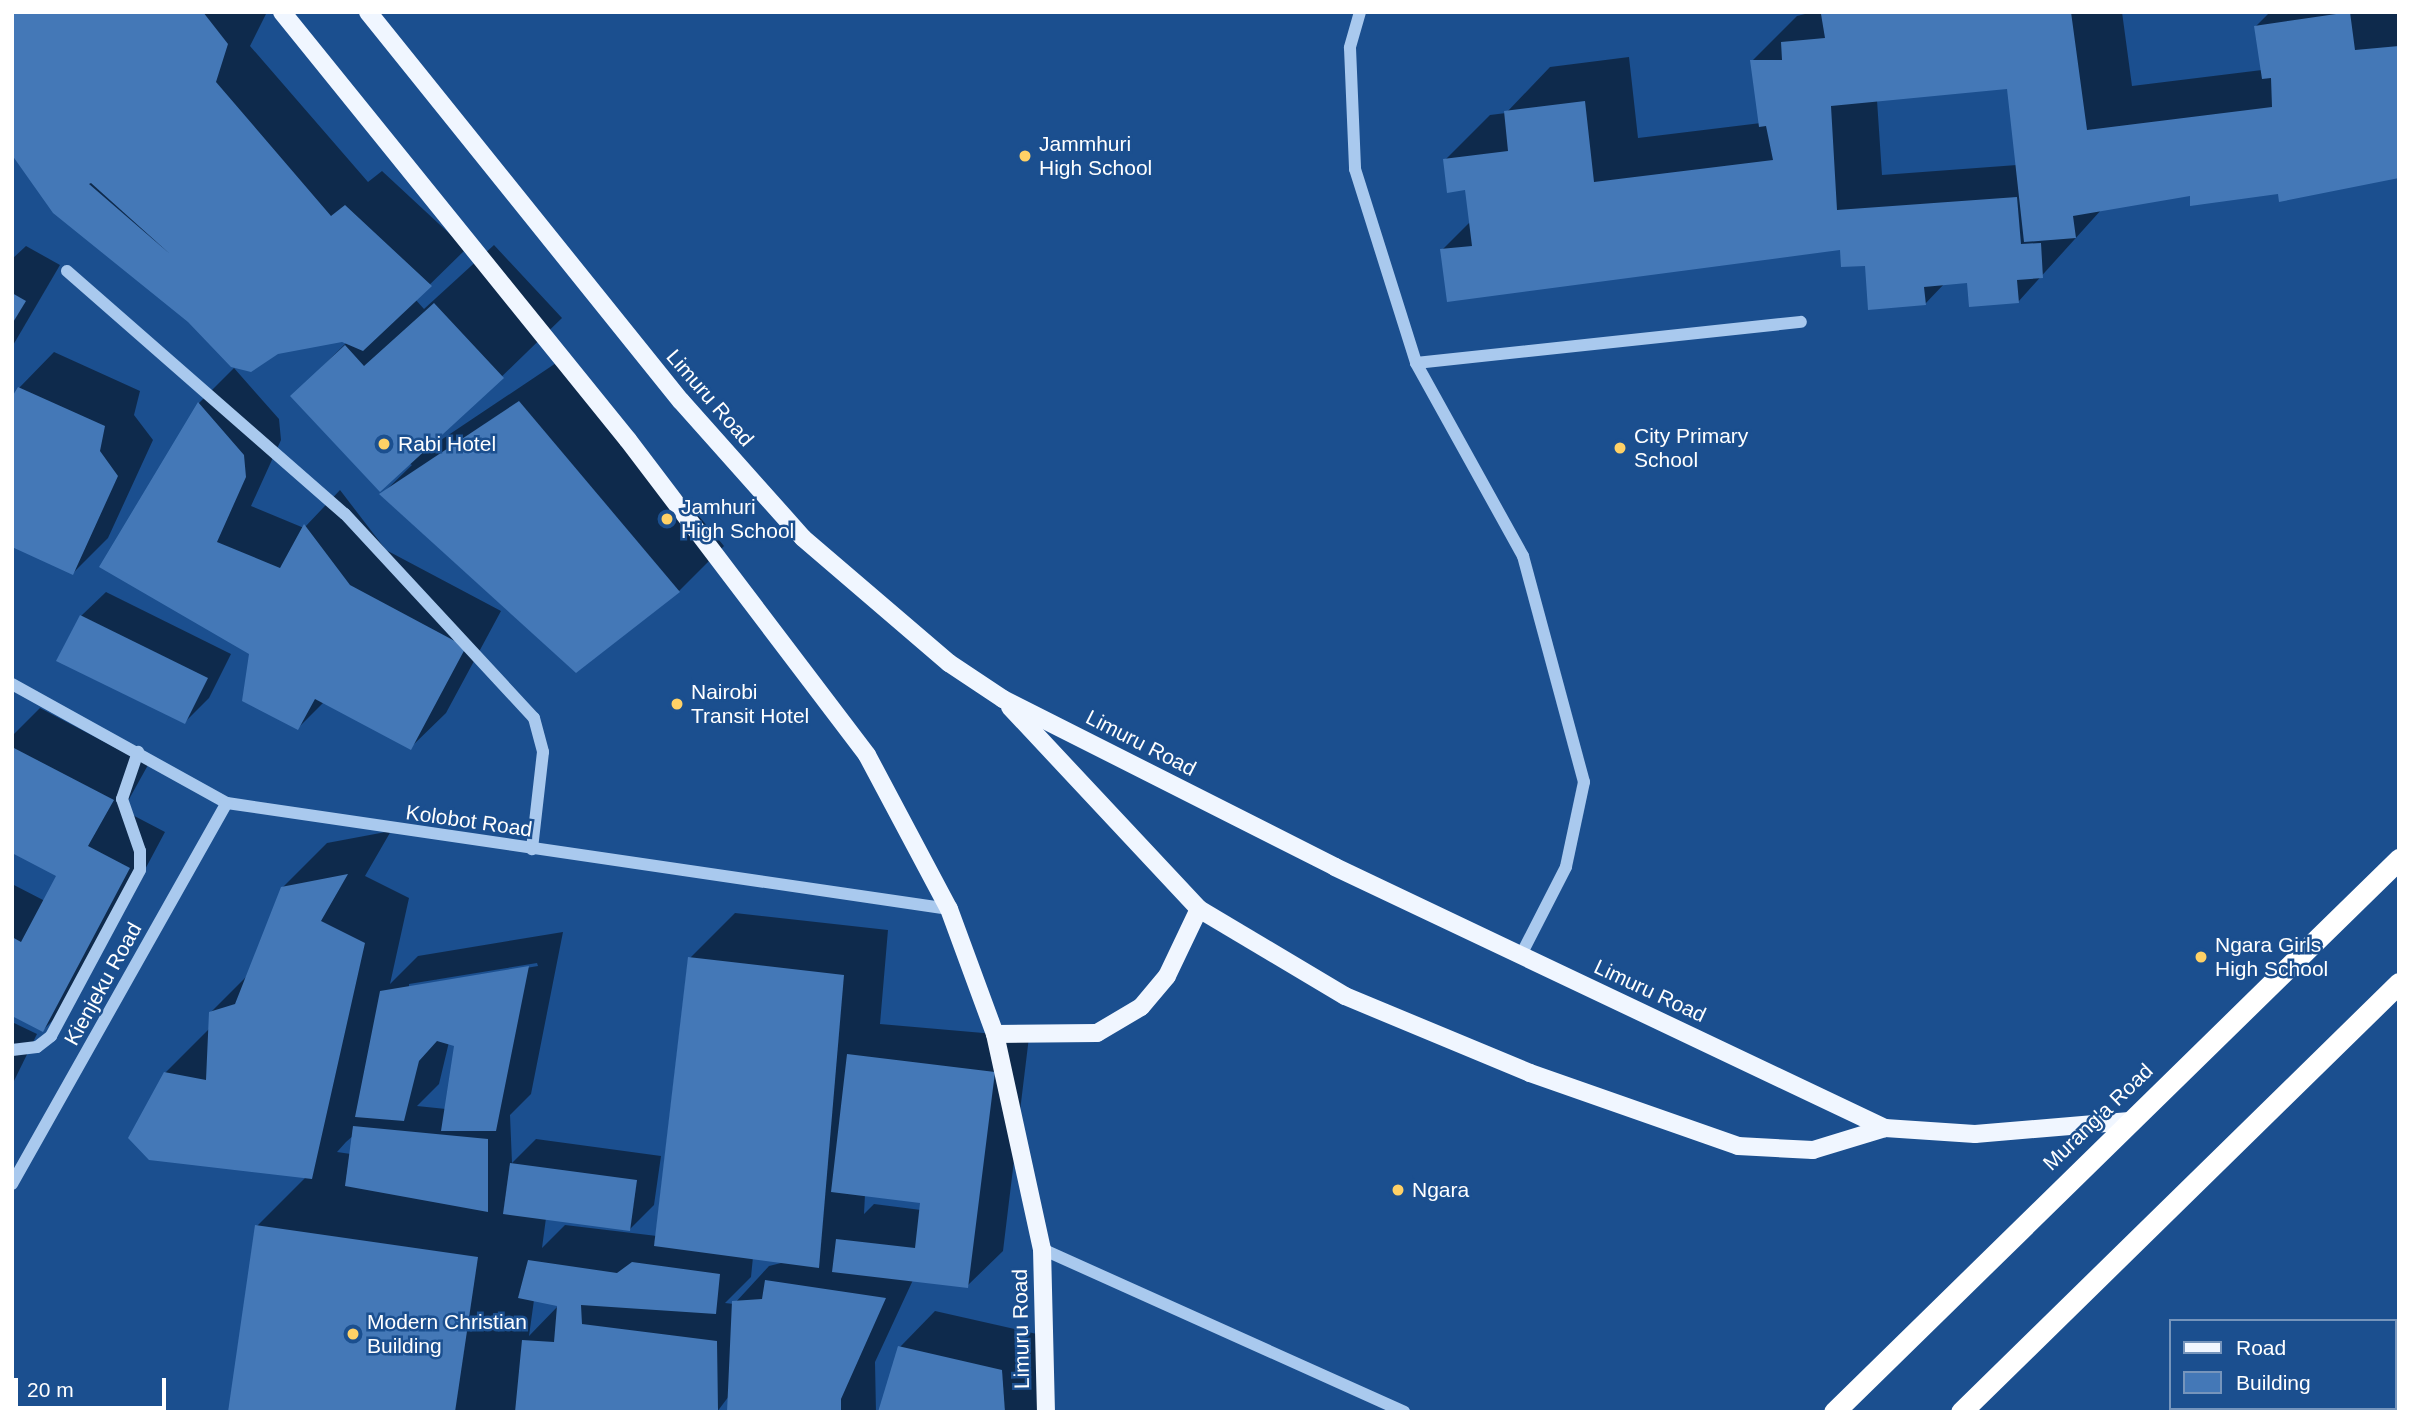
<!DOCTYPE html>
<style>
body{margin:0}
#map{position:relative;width:2411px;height:1424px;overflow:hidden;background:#1b4f8f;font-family:Arial,sans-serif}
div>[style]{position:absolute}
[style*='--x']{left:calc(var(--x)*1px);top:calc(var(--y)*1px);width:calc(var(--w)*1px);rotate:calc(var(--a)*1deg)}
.shadow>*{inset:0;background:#0007}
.building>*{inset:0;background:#4478b7}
.minor>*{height:12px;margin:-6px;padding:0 6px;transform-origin:6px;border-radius:6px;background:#a9c9ee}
.major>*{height:18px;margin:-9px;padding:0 9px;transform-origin:9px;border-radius:9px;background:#f0f6ff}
.highway>*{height:21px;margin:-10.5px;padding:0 10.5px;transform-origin:10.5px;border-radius:10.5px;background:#fff}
.dots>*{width:19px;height:19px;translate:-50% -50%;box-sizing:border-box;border:4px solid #1b4f8f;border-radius:50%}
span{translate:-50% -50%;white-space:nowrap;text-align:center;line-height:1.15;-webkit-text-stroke:5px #1b4f8f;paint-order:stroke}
.poi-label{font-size:21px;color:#fff}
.left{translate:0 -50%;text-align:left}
.street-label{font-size:21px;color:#fff}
.frame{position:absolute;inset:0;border:14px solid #fff;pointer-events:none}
.legend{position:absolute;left:2169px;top:1319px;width:228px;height:91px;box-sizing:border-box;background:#1b4f8f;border:2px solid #7695bc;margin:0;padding:9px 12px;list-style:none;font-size:21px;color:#fff}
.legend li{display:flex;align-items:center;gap:14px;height:35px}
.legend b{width:35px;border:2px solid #7695bc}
.scale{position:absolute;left:14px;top:1378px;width:152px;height:32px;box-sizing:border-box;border:4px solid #fff;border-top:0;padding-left:9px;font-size:21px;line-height:24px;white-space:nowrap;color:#fff;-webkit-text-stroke:5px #1b4f8f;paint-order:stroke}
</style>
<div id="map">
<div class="shadow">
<div style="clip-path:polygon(12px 12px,267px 12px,250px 46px,368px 182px,382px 171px,466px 249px,415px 299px,424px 309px,494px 245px,562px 318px,426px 450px,565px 357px,724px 546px,679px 591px,382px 494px,412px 465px,293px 396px,347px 342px,189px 320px,55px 212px)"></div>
<div style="clip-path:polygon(evenodd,1813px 12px,2122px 12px,2132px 86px,2262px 70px,2256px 26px,2270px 12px,2399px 12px,2399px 176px,2279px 192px,2192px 194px,2102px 209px,2018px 302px,1969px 281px,1945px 283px,1925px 304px,1841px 249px,1442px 250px,1470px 222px,1466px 189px,1445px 160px,1490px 115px,1506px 113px,1550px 67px,1629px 57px,1638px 138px,1761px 123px,1752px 61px,1797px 16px,1813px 12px,2009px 85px,2017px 165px,1882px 175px,1877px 100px,2009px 85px)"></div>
<div style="clip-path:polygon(26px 246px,60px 265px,12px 347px,12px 259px)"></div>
<div style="clip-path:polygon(54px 352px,140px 391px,134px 415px,153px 440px,108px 538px,73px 573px,19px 388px)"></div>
<div style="clip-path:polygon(234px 368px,279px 419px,281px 440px,251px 506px,304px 528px,340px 490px,386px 550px,501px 611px,446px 713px,410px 748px,324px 702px,298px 728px,250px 653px,101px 566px,199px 403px)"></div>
<div style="clip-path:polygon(106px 592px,231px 654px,209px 698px,185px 722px,81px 616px)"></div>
<div style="clip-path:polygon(40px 708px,148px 765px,123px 810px,165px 832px,78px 995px,43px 1030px,12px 1014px,12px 884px,45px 901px,59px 875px,12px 851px,12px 736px)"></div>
<div style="clip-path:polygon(evenodd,391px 831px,365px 876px,409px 898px,390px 984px,418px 956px,563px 932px,531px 1094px,510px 1115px,512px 1163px,536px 1139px,661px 1156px,654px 1205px,630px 1229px,546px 1218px,542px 1248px,565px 1225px,657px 1236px,690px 958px,735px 913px,888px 930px,880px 1024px,1029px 1037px,1003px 1251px,967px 1286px,913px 1280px,875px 1362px,876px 1412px,729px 1412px,729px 1396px,717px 1412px,230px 1412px,257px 1226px,306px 1177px,165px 1073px,210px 1028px,210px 1013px,248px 975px,282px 888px,327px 843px,391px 831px,537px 963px,538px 966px,409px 988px,409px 984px,537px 963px,391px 831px,449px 1042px,456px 1044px,446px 1109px,417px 1106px,439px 1084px,449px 1042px,391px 831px,354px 1135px,351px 1154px,337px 1152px,346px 1142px,354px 1135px,391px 831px,865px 1195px,922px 1202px,921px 1210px,874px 1204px,864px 1214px,865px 1195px,391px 831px,753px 1257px,785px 1262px,769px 1266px,734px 1304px,725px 1303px,751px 1277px,753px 1257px,391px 831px,534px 1300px,559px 1305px,529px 1336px,534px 1300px)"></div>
<div style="clip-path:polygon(12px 1022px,37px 1034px,12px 1085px)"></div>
<div style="clip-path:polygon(935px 1311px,1037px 1334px,1042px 1412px,881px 1412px,900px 1347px)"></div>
<div style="clip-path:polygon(2399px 1320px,2399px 1412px,2395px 1408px)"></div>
</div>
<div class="building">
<div style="clip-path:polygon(evenodd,12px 12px,203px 12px,228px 44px,216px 82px,331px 216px,345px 205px,432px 286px,363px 351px,342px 342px,278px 354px,251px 372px,231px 367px,188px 322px,53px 213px,12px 155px,12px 12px,91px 183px,170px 254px,89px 184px,91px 183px)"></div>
<div style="clip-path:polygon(1838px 12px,2071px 12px,2087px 130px,2272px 107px,2271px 78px,2262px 79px,2254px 26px,2350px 12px,2355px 50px,2399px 46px,2399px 178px,2279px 202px,2278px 194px,2190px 206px,2190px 196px,2073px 216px,2076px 238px,2024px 242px,2007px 89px,1831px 106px,1837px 210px,2017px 197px,2021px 244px,2041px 243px,2043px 278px,2017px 280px,2019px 303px,1969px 307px,1967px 283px,1924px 287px,1926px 305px,1868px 310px,1865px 266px,1841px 267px,1840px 250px,1447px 302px,1440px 249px,1472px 246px,1465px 190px,1447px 193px,1443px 159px,1508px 151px,1504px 111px,1585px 101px,1594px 182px,1773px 160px,1766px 126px,1759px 127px,1750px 60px,1782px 60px,1781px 42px,1825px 38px,1821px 14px)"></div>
<div style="clip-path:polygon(12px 293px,26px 301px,12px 324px)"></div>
<div style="clip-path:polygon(434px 303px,504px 378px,380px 492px,290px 396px,345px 345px,364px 366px)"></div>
<div style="clip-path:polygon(18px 387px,105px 426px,100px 451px,118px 476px,73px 575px,12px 547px,12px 397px)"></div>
<div style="clip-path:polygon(519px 401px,680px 592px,576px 673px,379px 494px)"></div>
<div style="clip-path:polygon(198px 402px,244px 455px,246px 477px,217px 542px,280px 568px,304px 524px,350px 585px,466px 647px,411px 750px,315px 699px,298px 730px,242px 701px,249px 654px,99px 567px)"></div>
<div style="clip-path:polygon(80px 615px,208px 678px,185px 724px,56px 661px)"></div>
<div style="clip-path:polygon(12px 747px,114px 800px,88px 846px,130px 868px,43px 1032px,12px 1016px,12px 937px,21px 942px,56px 876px,12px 853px)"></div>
<div style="clip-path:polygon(348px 874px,321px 921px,365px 943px,312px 1179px,149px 1160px,128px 1138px,164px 1072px,206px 1080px,209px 1012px,235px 1004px,281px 887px)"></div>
<div style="clip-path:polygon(688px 957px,844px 975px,819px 1268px,654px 1246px)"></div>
<div style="clip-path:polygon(529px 966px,496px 1131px,441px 1131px,454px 1046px,437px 1041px,419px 1061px,404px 1121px,355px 1117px,380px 991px)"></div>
<div style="clip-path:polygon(847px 1054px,995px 1072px,968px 1288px,832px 1272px,836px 1239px,915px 1248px,920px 1203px,831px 1192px)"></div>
<div style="clip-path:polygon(353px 1126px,488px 1139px,488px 1212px,345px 1186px)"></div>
<div style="clip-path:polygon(510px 1163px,637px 1180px,630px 1231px,503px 1214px)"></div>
<div style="clip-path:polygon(255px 1225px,478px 1257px,455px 1412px,228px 1412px)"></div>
<div style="clip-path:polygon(528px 1260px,617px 1273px,632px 1262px,720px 1274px,716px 1314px,581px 1305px,582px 1324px,717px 1341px,718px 1410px,515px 1412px,522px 1340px,554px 1342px,557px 1306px,518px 1298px)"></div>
<div style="clip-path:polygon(765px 1280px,886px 1298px,841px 1399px,841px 1412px,727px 1412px,732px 1301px,762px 1299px)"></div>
<div style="clip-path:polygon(898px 1346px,1002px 1370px,1005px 1412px,878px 1412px)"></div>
<div style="clip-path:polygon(2395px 1349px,2399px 1412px,2383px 1412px,2379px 1408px,2395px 1408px)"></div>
</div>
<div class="minor">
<div style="--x:1360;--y:12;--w:37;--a:106"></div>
<div style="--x:1350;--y:48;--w:121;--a:87.6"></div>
<div style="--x:1355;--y:169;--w:203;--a:72.5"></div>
<div style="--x:1416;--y:363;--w:221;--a:61"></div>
<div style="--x:1523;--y:556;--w:234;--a:74.9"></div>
<div style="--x:1584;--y:782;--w:87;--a:102"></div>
<div style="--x:1566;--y:867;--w:99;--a:117.1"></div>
<div style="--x:67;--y:271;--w:369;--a:41.2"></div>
<div style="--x:345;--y:514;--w:278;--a:47.2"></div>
<div style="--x:534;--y:718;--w:35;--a:75"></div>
<div style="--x:543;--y:752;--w:98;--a:96.5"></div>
<div style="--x:1416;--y:363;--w:387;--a:-6.1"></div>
<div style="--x:12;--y:684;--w:246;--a:29"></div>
<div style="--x:227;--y:803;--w:730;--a:8.35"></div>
<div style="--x:12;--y:1050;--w:25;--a:-7"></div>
<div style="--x:37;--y:1047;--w:18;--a:-38"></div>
<div style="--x:51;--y:1036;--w:188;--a:-61.8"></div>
<div style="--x:140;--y:870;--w:19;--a:-90"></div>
<div style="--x:140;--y:851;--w:55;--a:-109.1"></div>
<div style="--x:122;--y:799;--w:50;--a:-71.2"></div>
<div style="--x:12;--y:1184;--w:437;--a:-60.6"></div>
<div style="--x:1042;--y:1249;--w:397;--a:24.2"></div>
</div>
<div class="major">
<div style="--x:282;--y:12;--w:550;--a:51.05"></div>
<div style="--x:628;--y:440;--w:395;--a:52.8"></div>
<div style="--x:867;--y:755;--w:174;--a:62"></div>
<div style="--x:949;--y:909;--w:133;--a:69.8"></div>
<div style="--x:995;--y:1034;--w:220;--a:77.7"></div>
<div style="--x:1042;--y:1249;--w:163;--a:88.6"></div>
<div style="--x:368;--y:12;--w:499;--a:51.2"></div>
<div style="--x:681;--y:401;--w:183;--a:48.3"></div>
<div style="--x:803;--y:538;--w:192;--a:40.6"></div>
<div style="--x:949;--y:663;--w:65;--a:33.7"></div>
<div style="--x:1003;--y:699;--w:372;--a:26.8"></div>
<div style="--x:1335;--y:867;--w:609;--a:25.39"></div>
<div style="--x:1885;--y:1128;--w:90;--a:3.8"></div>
<div style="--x:1975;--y:1134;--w:155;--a:-4.8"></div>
<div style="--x:1010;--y:707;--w:277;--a:46.9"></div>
<div style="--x:1199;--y:909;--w:170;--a:30.8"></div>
<div style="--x:1345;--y:996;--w:200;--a:22.6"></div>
<div style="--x:1530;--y:1073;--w:220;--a:19.3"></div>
<div style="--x:1738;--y:1146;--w:75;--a:3.1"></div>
<div style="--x:1813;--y:1150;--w:75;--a:-17"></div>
<div style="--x:995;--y:1034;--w:102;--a:-0.6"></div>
<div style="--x:1097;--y:1033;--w:51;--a:-30.6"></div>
<div style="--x:1141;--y:1007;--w:40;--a:-50"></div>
<div style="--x:1167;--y:976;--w:74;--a:-64.5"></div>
</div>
<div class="highway">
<div style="--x:1834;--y:1412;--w:791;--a:-44.39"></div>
<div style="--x:1961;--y:1412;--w:613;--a:-44.41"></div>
</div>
<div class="dots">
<div style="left:1025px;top:156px;background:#ffd166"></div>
<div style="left:384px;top:444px;background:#ffd166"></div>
<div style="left:1620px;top:448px;background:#ffd166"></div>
<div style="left:667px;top:519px;background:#ffd166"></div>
<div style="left:677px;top:704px;background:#ffd166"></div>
<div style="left:2201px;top:957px;background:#ffd166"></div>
<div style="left:1398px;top:1190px;background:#ffd166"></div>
<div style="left:353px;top:1334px;background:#ffd166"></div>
</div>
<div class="poi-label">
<span class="left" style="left:1039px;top:156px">Jammhuri<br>High School</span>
<span class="left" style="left:1634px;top:448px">City Primary<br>School</span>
<span class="left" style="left:398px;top:444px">Rabi Hotel</span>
<span class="left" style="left:681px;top:519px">Jamhuri<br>High School</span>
<span class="left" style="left:691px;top:704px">Nairobi<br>Transit Hotel</span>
<span class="left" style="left:2215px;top:957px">Ngara Girls<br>High School</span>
<span class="left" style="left:1412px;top:1190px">Ngara</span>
<span class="left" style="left:367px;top:1334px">Modern Christian<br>Building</span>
</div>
<div class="street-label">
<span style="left:710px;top:398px;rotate:49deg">Limuru Road</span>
<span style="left:1141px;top:743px;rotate:27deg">Limuru Road</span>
<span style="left:469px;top:821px;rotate:8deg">Kolobot Road</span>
<span style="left:103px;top:984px;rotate:-61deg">Kienjeku Road</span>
<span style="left:1650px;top:991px;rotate:25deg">Limuru Road</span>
<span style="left:2098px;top:1117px;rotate:-44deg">Murang'a Road</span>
<span style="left:1021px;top:1329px;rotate:-91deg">Limuru Road</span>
</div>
<div class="frame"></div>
<ul class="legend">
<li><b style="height:9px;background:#f0f6ff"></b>Road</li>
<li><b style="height:19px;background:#4478b7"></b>Building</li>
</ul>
<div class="scale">20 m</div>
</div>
